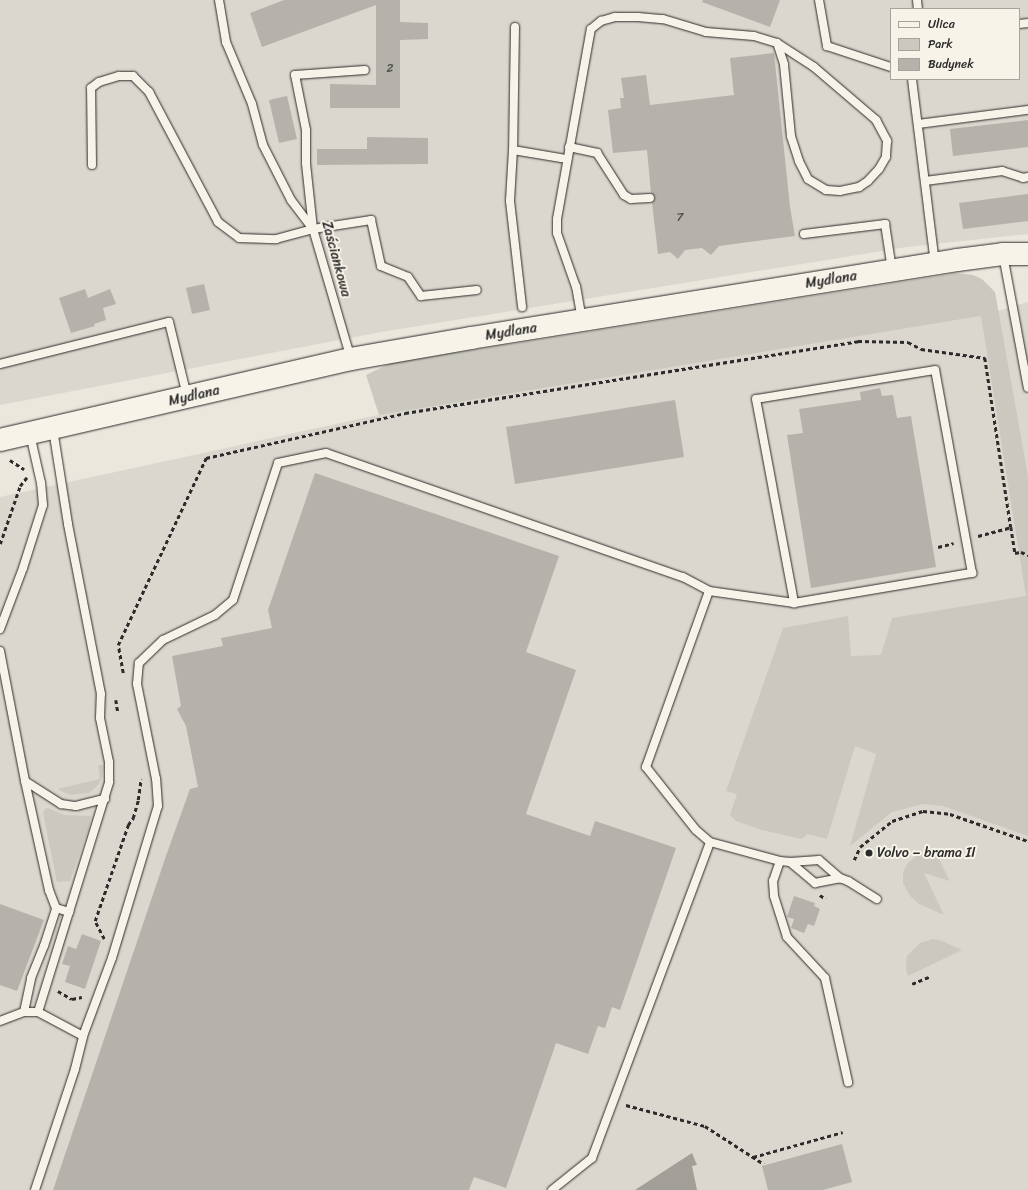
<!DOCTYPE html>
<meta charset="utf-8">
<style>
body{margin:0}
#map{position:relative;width:1028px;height:1190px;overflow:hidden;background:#ebe7dd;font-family:Sriracha,sans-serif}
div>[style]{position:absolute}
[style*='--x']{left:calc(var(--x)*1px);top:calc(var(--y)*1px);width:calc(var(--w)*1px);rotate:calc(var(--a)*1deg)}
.built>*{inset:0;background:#dbd7ce}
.green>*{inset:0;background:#cbc8bf}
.water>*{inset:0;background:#a29f98}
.building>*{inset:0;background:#b5b2ab}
.path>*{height:2.5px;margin-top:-1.25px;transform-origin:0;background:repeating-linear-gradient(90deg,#2b2b2b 0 4px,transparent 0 7px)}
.roads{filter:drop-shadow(0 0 1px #2b2b2b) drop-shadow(0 0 1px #2b2b2b)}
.lane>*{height:8px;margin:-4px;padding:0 4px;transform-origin:4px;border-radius:4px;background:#f7f3e8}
.secondary>*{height:22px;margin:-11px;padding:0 11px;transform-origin:11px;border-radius:11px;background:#f7f3e8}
.dots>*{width:11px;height:11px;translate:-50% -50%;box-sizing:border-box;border:2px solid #f7f3e8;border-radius:50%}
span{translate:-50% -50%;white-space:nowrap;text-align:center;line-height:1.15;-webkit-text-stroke:4px #f7f3e8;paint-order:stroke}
.number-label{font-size:12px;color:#4e4d4b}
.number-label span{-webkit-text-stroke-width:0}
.street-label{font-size:14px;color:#2b2b2b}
.poi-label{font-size:14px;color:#2b2b2b}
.left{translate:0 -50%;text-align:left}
.legend{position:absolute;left:890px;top:8px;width:130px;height:72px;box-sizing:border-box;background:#f7f3e8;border:1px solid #a5a39c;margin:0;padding:5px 7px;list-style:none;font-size:12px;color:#2b2b2b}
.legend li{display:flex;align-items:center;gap:8px;height:20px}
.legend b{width:20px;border:1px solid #a5a39c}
</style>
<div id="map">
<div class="built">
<div style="clip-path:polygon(evenodd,0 0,1028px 0,1028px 234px,907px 247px,381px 332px,0 405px,0 0,891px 9px,1019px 9px,1019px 79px,891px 79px,891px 9px)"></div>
<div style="clip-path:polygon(1028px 302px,1028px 1190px,0 1190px,0 497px,396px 411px,981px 316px)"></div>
</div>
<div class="green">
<div style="clip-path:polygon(957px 273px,973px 275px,982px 279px,995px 292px,1028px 476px,1028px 836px,943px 806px,923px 804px,892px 812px,850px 846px,876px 754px,855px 746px,827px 839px,807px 834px,802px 839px,762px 830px,736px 821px,730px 815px,737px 794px,726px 791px,783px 628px,848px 616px,851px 656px,881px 655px,892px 618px,1026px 596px,981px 316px,379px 415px,366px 375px,391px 363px)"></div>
<div style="clip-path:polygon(98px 765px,104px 765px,102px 778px,98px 785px,89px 793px,70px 795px,57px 789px,100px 779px)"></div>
<div style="clip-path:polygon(48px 808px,64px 815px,91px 816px,89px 828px,70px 881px,57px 882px,43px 813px,45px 809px)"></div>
<div style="clip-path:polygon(925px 853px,938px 857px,950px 881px,924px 873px,944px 915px,919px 904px,910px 896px,903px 883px,903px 872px,907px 864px,916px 856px)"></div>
<div style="clip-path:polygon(932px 939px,940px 940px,962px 950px,908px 976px,906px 969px,907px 956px,920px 943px)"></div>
</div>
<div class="water">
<div style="clip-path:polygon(692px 1153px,697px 1165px,692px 1166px,697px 1190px,635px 1190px)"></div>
</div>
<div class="building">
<div style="clip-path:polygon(284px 0,400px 0,400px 22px,428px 23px,428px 39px,400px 40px,400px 108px,330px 108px,330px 84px,376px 85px,376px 5px,262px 47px,250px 13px)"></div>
<div style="clip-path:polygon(703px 0,780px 0,770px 27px,702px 2px)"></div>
<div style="clip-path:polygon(774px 53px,790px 207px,795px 236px,719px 246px,711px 255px,702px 248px,685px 250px,678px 259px,670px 252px,658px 254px,652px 203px,655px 197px,651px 193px,647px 150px,613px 153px,608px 110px,621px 108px,620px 98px,624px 98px,621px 78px,646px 75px,650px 105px,734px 95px,730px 58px)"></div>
<div style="clip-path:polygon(287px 96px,297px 139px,279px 143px,269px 100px)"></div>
<div style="clip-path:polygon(1028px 120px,1028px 147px,953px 156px,950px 129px)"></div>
<div style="clip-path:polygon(367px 137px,428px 138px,428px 164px,317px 165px,317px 149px,367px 149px)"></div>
<div style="clip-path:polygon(1028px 194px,1028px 221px,963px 229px,959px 203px)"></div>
<div style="clip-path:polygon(204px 284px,210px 310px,192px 314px,186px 288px)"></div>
<div style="clip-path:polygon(85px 289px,88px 298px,110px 289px,116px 304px,103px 308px,106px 320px,94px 324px,95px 326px,71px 333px,59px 298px)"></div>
<div style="clip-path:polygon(880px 388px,882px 396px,893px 395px,897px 418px,911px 416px,936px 567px,811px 588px,787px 435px,803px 433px,799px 409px,861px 400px,860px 392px)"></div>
<div style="clip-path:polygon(675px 400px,684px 457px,515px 484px,506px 427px)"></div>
<div style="clip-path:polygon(315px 473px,559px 556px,526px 652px,576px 670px,526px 814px,590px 836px,595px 821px,676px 848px,620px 1010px,612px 1007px,605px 1028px,598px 1026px,588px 1054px,556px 1043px,506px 1188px,474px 1177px,469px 1190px,53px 1190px,167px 853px,190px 789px,198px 787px,186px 726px,177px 709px,181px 706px,172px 656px,223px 646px,221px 638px,272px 628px,268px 610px)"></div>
<div style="clip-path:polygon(794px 896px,815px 903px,814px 906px,820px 909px,814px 926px,808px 924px,804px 933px,791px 928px,794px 919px,787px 917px)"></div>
<div style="clip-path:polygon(0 904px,44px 920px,17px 991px,0 985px)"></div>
<div style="clip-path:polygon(82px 934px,101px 941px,85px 989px,65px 982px,70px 966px,62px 964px,68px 946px,76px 949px)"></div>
<div style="clip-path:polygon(842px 1144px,852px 1182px,823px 1190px,768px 1190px,762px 1166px)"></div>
</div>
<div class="path">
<div style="--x:10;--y:460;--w:17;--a:33"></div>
<div style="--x:978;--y:536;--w:34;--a:-15"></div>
<div style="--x:1011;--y:527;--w:26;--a:81"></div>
<div style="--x:1015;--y:553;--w:6;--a:-9"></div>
<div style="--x:1021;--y:552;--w:8;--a:23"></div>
<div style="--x:0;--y:544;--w:61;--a:-71"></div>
<div style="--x:20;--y:486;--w:11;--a:-52"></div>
<div style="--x:938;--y:547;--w:16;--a:-14"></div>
<div style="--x:123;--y:673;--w:28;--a:-100"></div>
<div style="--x:118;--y:645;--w:207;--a:-64.8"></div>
<div style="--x:206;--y:458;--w:204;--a:-12.7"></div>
<div style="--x:405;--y:413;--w:459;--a:-9"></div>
<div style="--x:858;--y:341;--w:50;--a:1.1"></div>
<div style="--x:908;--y:342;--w:15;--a:28"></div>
<div style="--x:921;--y:349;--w:65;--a:8"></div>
<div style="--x:985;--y:358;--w:171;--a:81.3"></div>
<div style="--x:116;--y:700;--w:13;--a:81"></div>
<div style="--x:854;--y:860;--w:14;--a:-65"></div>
<div style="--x:860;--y:847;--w:41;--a:-39.1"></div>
<div style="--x:892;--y:821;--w:33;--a:-18"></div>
<div style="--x:923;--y:811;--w:27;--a:6"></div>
<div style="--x:950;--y:814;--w:83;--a:19.1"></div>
<div style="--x:820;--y:895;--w:7;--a:34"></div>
<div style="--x:104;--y:939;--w:20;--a:-117"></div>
<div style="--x:95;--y:921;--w:102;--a:-71"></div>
<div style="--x:128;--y:825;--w:9;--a:-54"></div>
<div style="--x:133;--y:818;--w:19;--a:-74"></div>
<div style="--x:138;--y:800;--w:21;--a:-82"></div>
<div style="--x:912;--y:984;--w:21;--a:-23"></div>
<div style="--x:58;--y:991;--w:16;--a:30"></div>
<div style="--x:72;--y:999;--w:10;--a:-11"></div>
<div style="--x:626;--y:1105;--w:82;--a:14.9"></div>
<div style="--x:705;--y:1126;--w:70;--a:32.8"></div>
<div style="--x:753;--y:1157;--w:93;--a:-15.5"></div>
</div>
<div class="roads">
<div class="lane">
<div style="--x:219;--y:0;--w:43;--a:80.5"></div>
<div style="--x:226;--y:42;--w:67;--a:67.2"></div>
<div style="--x:252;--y:104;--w:42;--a:75"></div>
<div style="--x:263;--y:145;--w:62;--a:63"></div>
<div style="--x:291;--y:200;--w:35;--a:53"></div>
<div style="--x:819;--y:0;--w:47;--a:80.1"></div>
<div style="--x:827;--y:46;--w:67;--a:18.2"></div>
<div style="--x:917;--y:0;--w:9;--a:84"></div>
<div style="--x:1019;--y:24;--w:9;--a:-6"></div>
<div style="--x:515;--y:27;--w:123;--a:90.9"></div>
<div style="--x:513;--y:150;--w:55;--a:9.5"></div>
<div style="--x:912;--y:79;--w:185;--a:82.9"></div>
<div style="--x:918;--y:124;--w:111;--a:-7.3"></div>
<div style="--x:569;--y:147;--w:29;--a:12"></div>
<div style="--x:597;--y:153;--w:50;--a:57.3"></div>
<div style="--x:624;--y:195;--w:8;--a:30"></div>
<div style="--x:631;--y:199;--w:19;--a:-3"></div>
<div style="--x:513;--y:150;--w:51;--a:93.4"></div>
<div style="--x:510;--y:201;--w:107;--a:83.5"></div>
<div style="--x:92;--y:165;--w:77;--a:-90.7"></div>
<div style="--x:91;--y:88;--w:10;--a:-37"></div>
<div style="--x:99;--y:82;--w:21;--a:-17"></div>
<div style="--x:119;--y:76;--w:14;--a:0"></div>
<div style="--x:133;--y:76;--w:23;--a:45"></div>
<div style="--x:149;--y:92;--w:147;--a:62"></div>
<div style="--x:218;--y:222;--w:26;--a:37"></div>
<div style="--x:239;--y:238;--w:37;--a:2"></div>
<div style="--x:276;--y:239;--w:38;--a:-15"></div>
<div style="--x:313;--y:229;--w:59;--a:-8.8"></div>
<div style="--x:371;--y:220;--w:47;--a:77.7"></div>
<div style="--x:381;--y:266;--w:29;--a:22"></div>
<div style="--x:408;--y:277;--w:23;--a:56"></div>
<div style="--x:421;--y:296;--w:56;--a:-6.1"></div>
<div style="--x:925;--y:181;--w:78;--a:-7.4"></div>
<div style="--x:1002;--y:171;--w:22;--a:18"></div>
<div style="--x:1023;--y:178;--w:5;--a:-11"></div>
<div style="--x:804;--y:234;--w:82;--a:-7"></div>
<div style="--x:885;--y:224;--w:47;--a:81.3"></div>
<div style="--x:1003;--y:255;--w:135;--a:79.4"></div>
<div style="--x:582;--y:320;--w:34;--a:-100"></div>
<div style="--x:576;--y:287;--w:57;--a:-109.4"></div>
<div style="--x:557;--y:233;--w:14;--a:-90"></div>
<div style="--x:557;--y:219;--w:193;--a:-79.9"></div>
<div style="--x:591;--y:29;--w:13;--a:-39"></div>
<div style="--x:601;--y:21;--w:15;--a:-16"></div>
<div style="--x:615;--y:17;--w:23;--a:0"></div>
<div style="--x:638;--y:17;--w:25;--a:5"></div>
<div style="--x:663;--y:19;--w:45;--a:16.8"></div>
<div style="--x:706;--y:32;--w:48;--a:4.8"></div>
<div style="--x:754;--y:36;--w:24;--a:17"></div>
<div style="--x:777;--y:43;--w:44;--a:33"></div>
<div style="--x:814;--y:67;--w:82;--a:40.5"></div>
<div style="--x:876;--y:120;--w:24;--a:62"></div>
<div style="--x:887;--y:141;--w:16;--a:94"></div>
<div style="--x:886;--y:157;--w:14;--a:120"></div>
<div style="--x:879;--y:169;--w:16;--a:133"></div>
<div style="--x:868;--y:181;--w:11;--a:146"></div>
<div style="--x:859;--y:187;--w:19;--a:168"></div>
<div style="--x:840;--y:191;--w:14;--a:-176"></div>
<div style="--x:826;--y:190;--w:21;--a:-149"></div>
<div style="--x:808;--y:179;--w:20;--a:-117"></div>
<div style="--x:799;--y:161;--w:26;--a:-108"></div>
<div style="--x:791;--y:136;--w:72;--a:-95.6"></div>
<div style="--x:784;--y:64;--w:22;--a:-108"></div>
<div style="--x:351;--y:359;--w:135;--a:-106.3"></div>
<div style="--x:313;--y:229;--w:66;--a:-96.1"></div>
<div style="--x:306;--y:163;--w:33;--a:-90"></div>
<div style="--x:306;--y:130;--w:56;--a:-101.3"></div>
<div style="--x:295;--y:75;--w:70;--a:-4.1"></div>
<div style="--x:0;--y:364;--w:174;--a:-14"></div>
<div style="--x:169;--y:322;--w:76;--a:76.3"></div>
<div style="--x:709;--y:591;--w:86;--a:8"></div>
<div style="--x:794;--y:603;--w:181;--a:-9.6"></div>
<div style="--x:972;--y:573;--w:206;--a:-100.3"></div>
<div style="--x:935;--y:370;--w:181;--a:170.8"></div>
<div style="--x:756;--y:399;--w:208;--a:79.4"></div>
<div style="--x:0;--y:629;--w:65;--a:-69.3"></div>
<div style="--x:23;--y:568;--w:66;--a:-72.4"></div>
<div style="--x:43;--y:505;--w:22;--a:-95"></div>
<div style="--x:41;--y:483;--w:50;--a:-102.7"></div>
<div style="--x:0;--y:651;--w:132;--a:79.1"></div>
<div style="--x:25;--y:781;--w:112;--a:77.6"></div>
<div style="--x:49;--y:890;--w:19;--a:69"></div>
<div style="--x:56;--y:908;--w:14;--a:17"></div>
<div style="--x:25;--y:781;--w:43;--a:32.6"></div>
<div style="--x:61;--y:804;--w:15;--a:8"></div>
<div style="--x:76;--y:806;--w:30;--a:-14"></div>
<div style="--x:780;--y:861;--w:21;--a:109"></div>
<div style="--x:773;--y:881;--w:15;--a:86"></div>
<div style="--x:774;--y:896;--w:43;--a:72.4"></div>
<div style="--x:787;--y:937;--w:56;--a:47.2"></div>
<div style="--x:825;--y:978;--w:107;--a:77.5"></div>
<div style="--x:790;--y:862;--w:33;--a:40"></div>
<div style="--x:815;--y:883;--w:25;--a:-11"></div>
<div style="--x:24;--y:1012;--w:35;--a:-78"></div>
<div style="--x:31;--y:978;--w:35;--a:-68"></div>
<div style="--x:44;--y:946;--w:40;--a:-72"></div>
<div style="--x:38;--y:1012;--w:241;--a:-72.8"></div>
<div style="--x:109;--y:782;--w:20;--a:-90"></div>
<div style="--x:109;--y:762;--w:45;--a:-101.6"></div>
<div style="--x:100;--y:718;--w:24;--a:-88"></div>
<div style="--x:101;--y:694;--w:173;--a:-101"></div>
<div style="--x:68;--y:524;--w:96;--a:-99"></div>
<div style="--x:0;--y:1021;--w:26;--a:-21"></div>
<div style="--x:24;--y:1012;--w:14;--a:0"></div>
<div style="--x:38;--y:1012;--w:51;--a:28.1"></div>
<div style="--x:83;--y:1036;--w:83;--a:-69.6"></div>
<div style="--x:112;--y:958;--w:159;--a:-73.2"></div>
<div style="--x:158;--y:806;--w:27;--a:-94"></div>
<div style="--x:156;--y:779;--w:97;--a:-101.3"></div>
<div style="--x:137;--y:684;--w:21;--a:-85"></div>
<div style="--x:139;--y:663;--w:33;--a:-44"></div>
<div style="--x:163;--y:640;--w:58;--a:-25.7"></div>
<div style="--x:215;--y:615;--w:23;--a:-40"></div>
<div style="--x:233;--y:600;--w:144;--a:-71.8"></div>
<div style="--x:278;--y:463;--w:49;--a:-11.8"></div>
<div style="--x:326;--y:453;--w:378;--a:19.2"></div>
<div style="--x:683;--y:577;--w:30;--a:28"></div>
<div style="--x:709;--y:591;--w:187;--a:109.7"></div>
<div style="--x:646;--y:767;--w:80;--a:51.6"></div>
<div style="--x:696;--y:830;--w:18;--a:41"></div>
<div style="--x:710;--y:842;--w:73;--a:15.2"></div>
<div style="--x:780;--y:861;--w:10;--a:6"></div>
<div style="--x:790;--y:862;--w:29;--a:-4"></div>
<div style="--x:819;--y:860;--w:28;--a:41"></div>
<div style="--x:840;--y:878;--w:9;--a:21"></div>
<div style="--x:848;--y:881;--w:34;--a:32"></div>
<div style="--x:35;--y:1190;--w:127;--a:-71.7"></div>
<div style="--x:75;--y:1069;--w:34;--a:-76"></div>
<div style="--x:552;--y:1190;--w:51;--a:-38.7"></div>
<div style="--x:592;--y:1158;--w:337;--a:-69.5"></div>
</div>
<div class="secondary">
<div style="--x:0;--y:440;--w:360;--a:-13"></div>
<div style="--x:351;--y:359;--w:122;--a:-9.9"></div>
<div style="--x:471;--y:338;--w:492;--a:-9.1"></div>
<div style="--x:957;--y:260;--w:46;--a:-7.4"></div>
<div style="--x:1003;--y:254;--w:25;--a:0"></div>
</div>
</div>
<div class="dots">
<div style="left:869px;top:853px;background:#2b2b2b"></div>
</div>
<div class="number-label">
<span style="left:390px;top:69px">2</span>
<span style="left:680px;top:218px">7</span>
</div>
<div class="street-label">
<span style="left:336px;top:259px;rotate:75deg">Zaściankowa</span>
<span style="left:831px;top:280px;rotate:-9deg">Mydlana</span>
<span style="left:511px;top:332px;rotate:-9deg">Mydlana</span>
<span style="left:194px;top:396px;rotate:-13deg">Mydlana</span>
</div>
<div class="poi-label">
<span class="left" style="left:877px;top:853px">Volvo – brama II</span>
</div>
<ul class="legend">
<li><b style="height:5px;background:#f7f3e8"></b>Ulica</li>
<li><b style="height:11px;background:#cbc8bf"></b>Park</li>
<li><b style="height:11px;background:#b5b2ab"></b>Budynek</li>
</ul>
</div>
